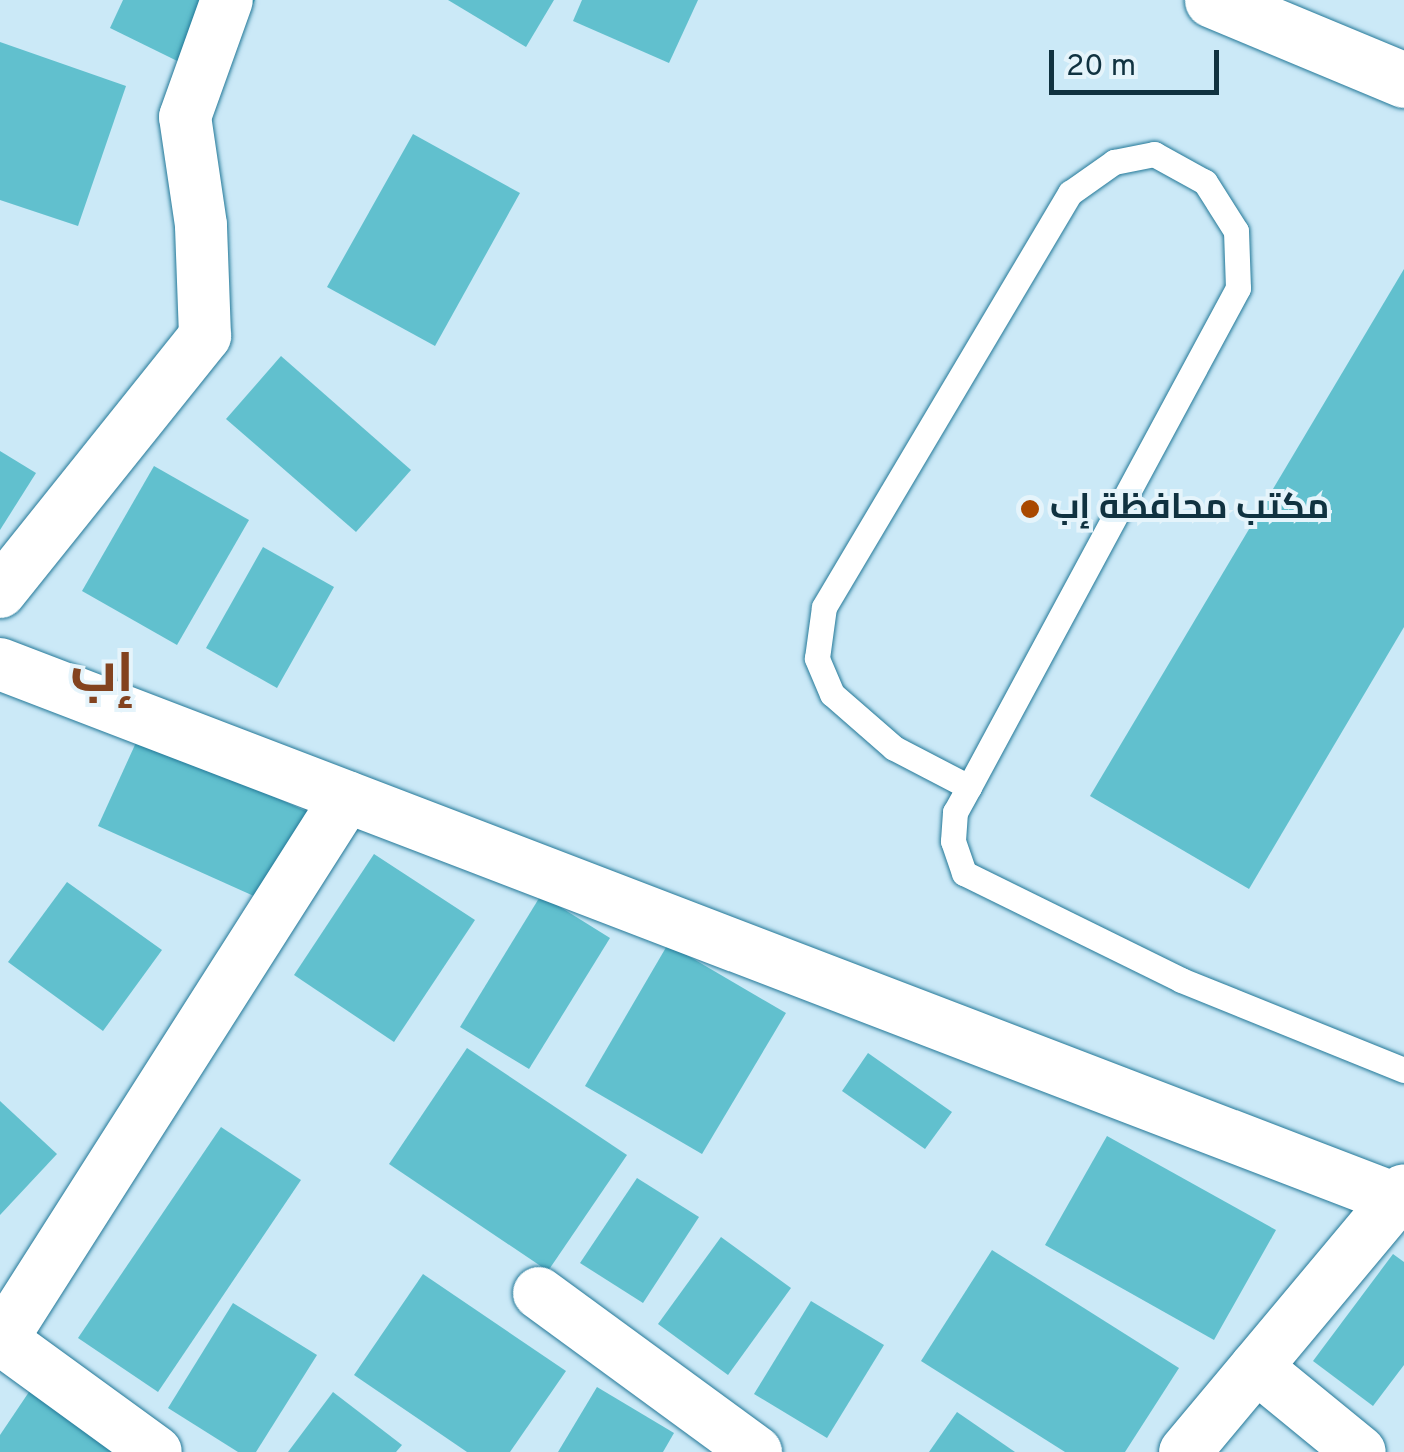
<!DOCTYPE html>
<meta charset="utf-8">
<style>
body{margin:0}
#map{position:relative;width:1404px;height:1452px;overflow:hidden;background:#cbe9f7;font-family:Overpass,Cairo,sans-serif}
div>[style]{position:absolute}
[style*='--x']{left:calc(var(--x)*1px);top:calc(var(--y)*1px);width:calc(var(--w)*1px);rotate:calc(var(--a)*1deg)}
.building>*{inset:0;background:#61c0ce}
.roads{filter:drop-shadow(0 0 2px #237898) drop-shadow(0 0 2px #237898)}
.lane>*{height:25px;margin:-12.5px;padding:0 12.5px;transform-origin:12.5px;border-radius:12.5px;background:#fff}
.street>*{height:52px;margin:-26px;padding:0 26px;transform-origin:26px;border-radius:26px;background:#fff}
.secondary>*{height:55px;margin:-27.5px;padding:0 27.5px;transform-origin:27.5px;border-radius:27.5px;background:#fff}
.dots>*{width:28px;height:28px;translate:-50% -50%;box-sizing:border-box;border:5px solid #e5f4fb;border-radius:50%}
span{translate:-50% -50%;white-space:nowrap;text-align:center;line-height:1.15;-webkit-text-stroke:8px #e5f4fb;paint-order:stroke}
.poi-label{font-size:35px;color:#103240;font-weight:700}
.left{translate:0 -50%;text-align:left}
.town-label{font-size:55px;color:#83431f;font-weight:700}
.scale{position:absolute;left:1049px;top:50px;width:170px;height:45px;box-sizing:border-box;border:5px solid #103240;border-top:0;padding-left:12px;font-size:30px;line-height:35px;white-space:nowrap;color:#103240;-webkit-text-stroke:8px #e5f4fb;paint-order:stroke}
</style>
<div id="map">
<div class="building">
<div style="clip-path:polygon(123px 0,255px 0,216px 80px,110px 28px)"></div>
<div style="clip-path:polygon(448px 0,554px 0,526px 47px)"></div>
<div style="clip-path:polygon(582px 0,698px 0,669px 63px,573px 21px)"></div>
<div style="clip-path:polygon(0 42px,126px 86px,78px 226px,0 200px)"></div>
<div style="clip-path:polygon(413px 134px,520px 193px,435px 346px,327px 287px)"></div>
<div style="clip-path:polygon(1404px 269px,1404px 627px,1249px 889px,1090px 796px)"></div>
<div style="clip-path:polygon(281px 356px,411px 470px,356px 532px,226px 419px)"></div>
<div style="clip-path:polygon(0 451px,36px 473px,0 530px)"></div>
<div style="clip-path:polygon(154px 466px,249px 520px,177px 645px,82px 591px)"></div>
<div style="clip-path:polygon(263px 547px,334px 587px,277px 688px,206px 648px)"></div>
<div style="clip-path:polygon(139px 736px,326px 820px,285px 910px,98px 826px)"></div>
<div style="clip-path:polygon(374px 854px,475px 920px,394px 1042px,294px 975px)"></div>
<div style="clip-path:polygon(67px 882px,162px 950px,103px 1031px,8px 962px)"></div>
<div style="clip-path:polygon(541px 895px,610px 938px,529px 1069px,460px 1027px)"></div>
<div style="clip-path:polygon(668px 944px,786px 1013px,702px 1154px,585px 1086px)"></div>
<div style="clip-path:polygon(467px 1048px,627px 1155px,548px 1271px,389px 1164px)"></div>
<div style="clip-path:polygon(868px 1053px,952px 1112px,925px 1149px,842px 1091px)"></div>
<div style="clip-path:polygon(0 1101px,57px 1154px,0 1215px)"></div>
<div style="clip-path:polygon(221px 1127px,301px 1180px,158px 1392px,78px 1338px)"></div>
<div style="clip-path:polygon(1107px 1136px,1276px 1230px,1214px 1340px,1045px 1245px)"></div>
<div style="clip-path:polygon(637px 1178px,699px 1217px,643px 1303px,580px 1263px)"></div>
<div style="clip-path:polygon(721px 1237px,791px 1288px,728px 1375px,658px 1324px)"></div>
<div style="clip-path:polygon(992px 1250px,1179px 1368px,1125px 1452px,1065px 1452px,921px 1361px)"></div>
<div style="clip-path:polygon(1393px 1254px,1404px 1262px,1404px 1365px,1373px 1406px,1313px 1361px)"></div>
<div style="clip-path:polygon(423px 1274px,566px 1371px,510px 1452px,467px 1452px,354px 1375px)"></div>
<div style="clip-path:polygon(811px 1301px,884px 1345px,827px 1438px,754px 1394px)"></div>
<div style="clip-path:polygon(233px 1303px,317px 1355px,256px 1452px,238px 1452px,168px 1408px)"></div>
<div style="clip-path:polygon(33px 1386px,120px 1452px,0 1452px,0 1435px)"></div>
<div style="clip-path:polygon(597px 1387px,674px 1433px,663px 1452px,558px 1452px)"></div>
<div style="clip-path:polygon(333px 1392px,402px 1445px,396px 1452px,288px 1452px)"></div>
<div style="clip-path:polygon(957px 1412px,1015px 1452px,929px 1452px)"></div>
</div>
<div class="roads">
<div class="lane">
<div style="--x:969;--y:787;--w:85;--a:-152.5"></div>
<div style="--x:894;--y:748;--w:82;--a:-138.9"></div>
<div style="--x:832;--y:694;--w:39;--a:-113"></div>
<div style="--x:817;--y:658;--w:51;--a:-82.2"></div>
<div style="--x:824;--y:607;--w:482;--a:-59.3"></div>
<div style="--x:1070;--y:193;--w:54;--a:-35.2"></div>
<div style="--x:1114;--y:162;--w:41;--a:-11.3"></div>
<div style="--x:1154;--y:154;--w:58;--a:28.8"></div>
<div style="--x:1205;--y:182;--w:58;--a:57.7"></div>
<div style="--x:1236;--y:231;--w:57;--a:88"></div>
<div style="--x:1238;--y:288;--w:567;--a:118.33"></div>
<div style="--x:969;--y:787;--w:29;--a:119"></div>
<div style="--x:955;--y:812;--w:29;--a:94"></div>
<div style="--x:953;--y:841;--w:34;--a:71"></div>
<div style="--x:964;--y:873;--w:242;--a:26.2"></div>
<div style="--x:1181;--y:980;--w:240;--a:22"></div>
</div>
<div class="street">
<div style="--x:0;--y:592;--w:328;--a:-51.3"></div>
<div style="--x:205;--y:336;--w:111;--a:-92.1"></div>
<div style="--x:201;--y:225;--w:109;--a:-98.4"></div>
<div style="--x:185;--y:117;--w:124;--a:-70.3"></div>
<div style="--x:0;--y:664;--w:1504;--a:20.97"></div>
<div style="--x:539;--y:1293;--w:269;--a:36.2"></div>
<div style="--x:2;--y:1340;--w:190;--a:36"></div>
<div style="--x:0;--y:1342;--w:646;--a:-57.52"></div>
<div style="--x:1256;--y:1367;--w:134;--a:39.3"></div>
<div style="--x:1185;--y:1452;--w:341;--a:-50.1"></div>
</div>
<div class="secondary">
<div style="--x:1212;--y:0;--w:208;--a:22.6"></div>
</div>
</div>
<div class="dots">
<div style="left:1030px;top:509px;background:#a94900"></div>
</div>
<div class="poi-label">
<span class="left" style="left:1050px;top:509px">مكتب محافظة إب</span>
</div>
<div class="town-label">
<span style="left:102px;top:678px">إب</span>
</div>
<div class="scale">20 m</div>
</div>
